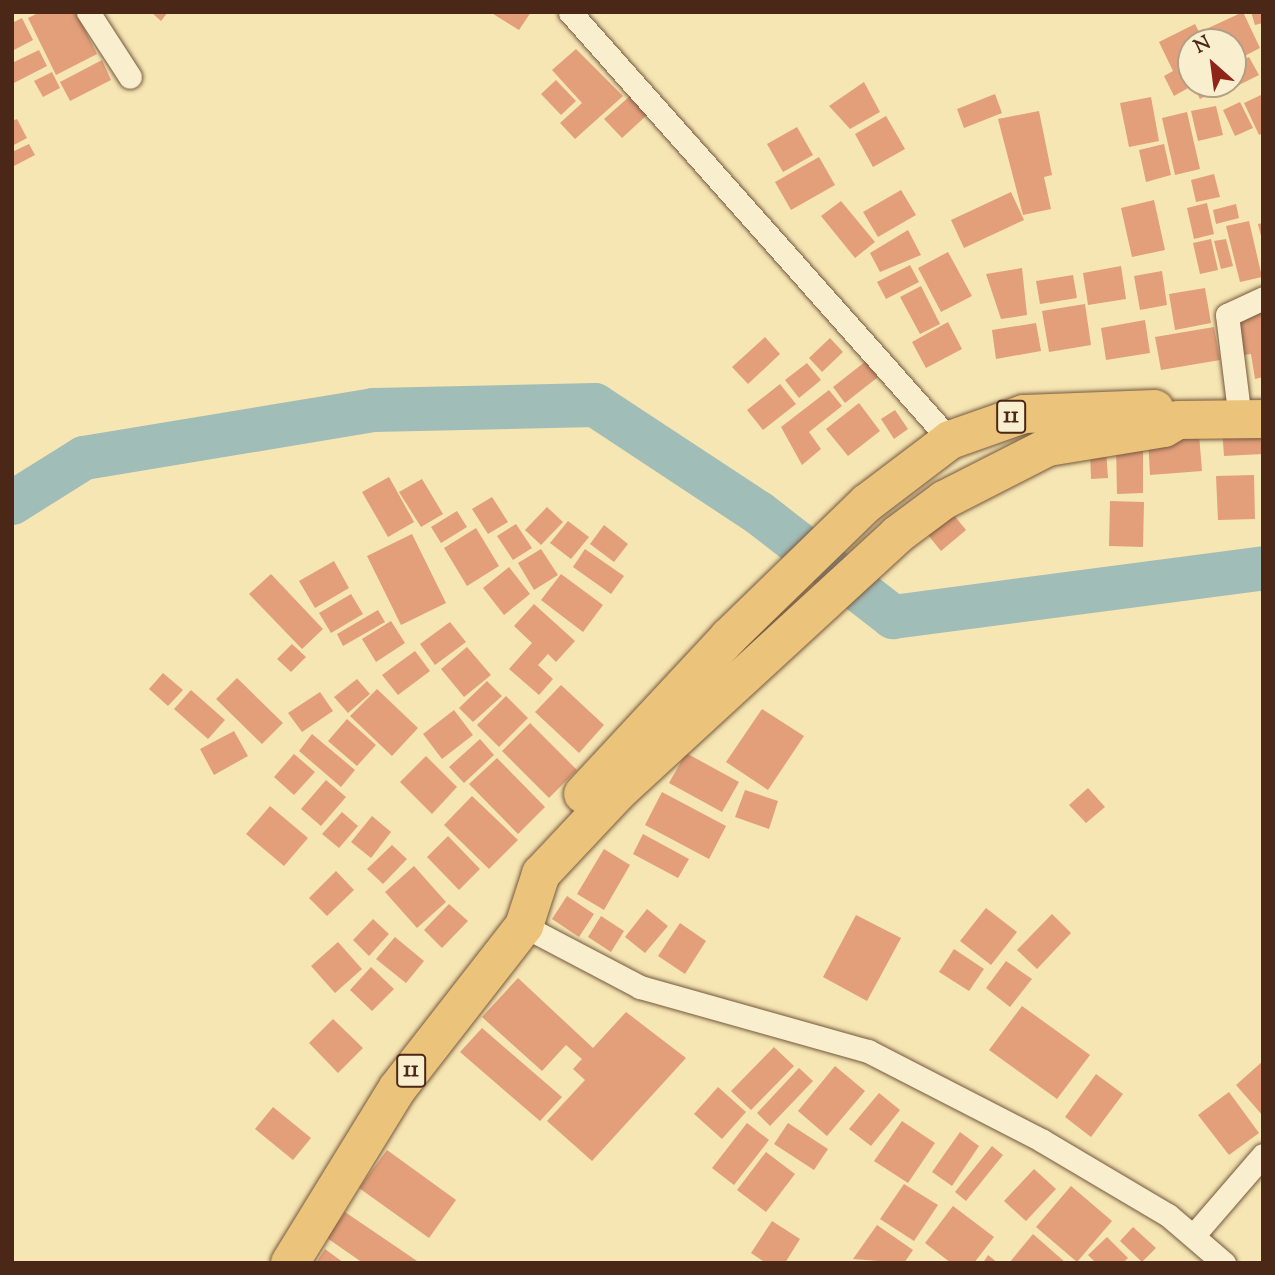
<!DOCTYPE html>
<style>
body{margin:0}
#map{position:relative;width:1275px;height:1275px;overflow:hidden;background:#f6e6b3;font-family:"Sorts Mill Goudy",serif}
div>[style]{position:absolute}
[style*='--x']{left:calc(var(--x)*1px);top:calc(var(--y)*1px);width:calc(var(--w)*1px);rotate:calc(var(--a)*1deg)}
.river>*{height:44px;margin:-22px;padding:0 22px;transform-origin:22px;border-radius:22px;background:#a1bdb7}
.building>*{inset:0;background:#e29f7a}
.roads{filter:drop-shadow(0 0 2px #75573d) drop-shadow(0 0 2px #75573d)}
.street>*{height:23px;margin:-11.5px;padding:0 11.5px;transform-origin:11.5px;border-radius:11.5px;background:#f9efce}
.highway>*{height:38px;margin:-19px;padding:0 19px;transform-origin:19px;border-radius:19px;background:#ebc37a}
span{translate:-50% -50%;white-space:nowrap;text-align:center;line-height:1.15;-webkit-text-stroke:6px #f9efce;paint-order:stroke}
.shield-label span{padding:2px 5px;background:#f9efce;border:2px solid;border-radius:5px;-webkit-text-stroke-width:0}
.shield-label{font-size:23px;color:#4a2716;font-weight:700}
.frame{position:absolute;inset:0;border:14px solid #4a2716;pointer-events:none}
.north{position:absolute;left:1177px;top:28px;width:70px;height:70px;box-sizing:border-box;background:#f9efce;border:2px solid #b39f84;border-radius:50%;rotate:332deg;font-size:19px;font-weight:700;line-height:28px;text-align:center;color:#4a2716}
.north::after{content:'';display:block;margin:auto;width:24px;height:32px;background:#8f2418;clip-path:polygon(50% 0,100% 100%,50% 72%,0 100%)}
</style>
<div id="map">
<div class="river">
<div style="--x:12;--y:503;--w:85;--a:-32"></div>
<div style="--x:84;--y:458;--w:293;--a:-9.4"></div>
<div style="--x:373;--y:410;--w:222;--a:-1.3"></div>
<div style="--x:595;--y:405;--w:196;--a:33.4"></div>
<div style="--x:759;--y:513;--w:170;--a:37.8"></div>
<div style="--x:893;--y:617;--w:373;--a:-7.5"></div>
</div>
<div class="building">
<div style="clip-path:polygon(40px 12px,76px 12px,97px 54px,56px 75px,28px 18px)"></div>
<div style="clip-path:polygon(151px 12px,168px 12px,161px 21px)"></div>
<div style="clip-path:polygon(490px 12px,531px 12px,519px 30px)"></div>
<div style="clip-path:polygon(1243px 12px,1260px 48px,1233px 62px,1233px 42px,1210px 42px,1204px 30px)"></div>
<div style="clip-path:polygon(1251px 12px,1263px 12px,1263px 23px,1255px 25px)"></div>
<div style="clip-path:polygon(22px 18px,33px 40px,12px 51px,12px 23px)"></div>
<div style="clip-path:polygon(1195px 24px,1204px 42px,1191px 42px,1191px 75px,1185px 77px,1190px 87px,1174px 96px,1164px 76px,1173px 71px,1159px 42px)"></div>
<div style="clip-path:polygon(576px 49px,623px 96px,575px 139px,560px 123px,582px 103px,552px 70px)"></div>
<div style="clip-path:polygon(39px 50px,47px 66px,12px 84px,12px 63px)"></div>
<div style="clip-path:polygon(1249px 57px,1259px 75px,1237px 86px,1233px 65px)"></div>
<div style="clip-path:polygon(102px 60px,111px 80px,70px 101px,60px 82px)"></div>
<div style="clip-path:polygon(52px 72px,60px 88px,43px 97px,34px 81px)"></div>
<div style="clip-path:polygon(556px 80px,576px 101px,561px 115px,541px 94px)"></div>
<div style="clip-path:polygon(864px 82px,880px 112px,850px 129px,829px 106px)"></div>
<div style="clip-path:polygon(1192px 84px,1224px 84px,1225px 86px,1200px 99px)"></div>
<div style="clip-path:polygon(995px 94px,1002px 113px,964px 128px,957px 109px)"></div>
<div style="clip-path:polygon(1261px 95px,1263px 133px,1259px 135px,1244px 103px)"></div>
<div style="clip-path:polygon(630px 96px,647px 115px,622px 138px,604px 119px)"></div>
<div style="clip-path:polygon(1151px 97px,1159px 141px,1129px 147px,1120px 103px)"></div>
<div style="clip-path:polygon(1240px 102px,1253px 128px,1235px 136px,1223px 110px)"></div>
<div style="clip-path:polygon(1216px 106px,1223px 135px,1198px 141px,1191px 111px)"></div>
<div style="clip-path:polygon(1039px 111px,1052px 175px,1044px 177px,1051px 209px,1023px 215px,998px 119px)"></div>
<div style="clip-path:polygon(1187px 112px,1200px 169px,1175px 175px,1162px 118px)"></div>
<div style="clip-path:polygon(886px 116px,905px 149px,873px 167px,855px 134px)"></div>
<div style="clip-path:polygon(17px 119px,27px 138px,12px 146px,12px 121px)"></div>
<div style="clip-path:polygon(797px 127px,813px 155px,783px 172px,767px 144px)"></div>
<div style="clip-path:polygon(29px 144px,35px 155px,12px 167px,12px 152px)"></div>
<div style="clip-path:polygon(1164px 144px,1171px 175px,1146px 182px,1139px 150px)"></div>
<div style="clip-path:polygon(819px 157px,835px 185px,791px 210px,775px 182px)"></div>
<div style="clip-path:polygon(1214px 174px,1220px 197px,1196px 202px,1191px 180px)"></div>
<div style="clip-path:polygon(901px 190px,916px 215px,878px 237px,863px 212px)"></div>
<div style="clip-path:polygon(1011px 192px,1024px 220px,964px 248px,951px 220px)"></div>
<div style="clip-path:polygon(1154px 200px,1165px 250px,1132px 257px,1121px 208px)"></div>
<div style="clip-path:polygon(841px 201px,875px 242px,855px 258px,821px 216px)"></div>
<div style="clip-path:polygon(1207px 203px,1214px 234px,1194px 239px,1187px 208px)"></div>
<div style="clip-path:polygon(1236px 204px,1239px 218px,1216px 224px,1213px 210px)"></div>
<div style="clip-path:polygon(1249px 221px,1262px 277px,1240px 282px,1226px 226px)"></div>
<div style="clip-path:polygon(1263px 223px,1263px 240px,1262px 240px,1258px 224px)"></div>
<div style="clip-path:polygon(908px 230px,921px 255px,880px 272px,870px 253px)"></div>
<div style="clip-path:polygon(1211px 239px,1218px 270px,1200px 274px,1193px 243px)"></div>
<div style="clip-path:polygon(1226px 239px,1233px 266px,1221px 269px,1214px 241px)"></div>
<div style="clip-path:polygon(948px 252px,972px 296px,941px 312px,918px 268px)"></div>
<div style="clip-path:polygon(910px 265px,919px 282px,886px 299px,877px 282px)"></div>
<div style="clip-path:polygon(1121px 266px,1126px 299px,1088px 305px,1083px 273px)"></div>
<div style="clip-path:polygon(1022px 268px,1027px 315px,1001px 319px,986px 274px)"></div>
<div style="clip-path:polygon(1162px 271px,1167px 305px,1140px 310px,1134px 276px)"></div>
<div style="clip-path:polygon(1073px 275px,1077px 298px,1040px 304px,1036px 281px)"></div>
<div style="clip-path:polygon(921px 286px,940px 324px,920px 334px,900px 297px)"></div>
<div style="clip-path:polygon(1205px 288px,1211px 323px,1175px 330px,1169px 294px)"></div>
<div style="clip-path:polygon(1085px 304px,1091px 345px,1049px 352px,1042px 311px)"></div>
<div style="clip-path:polygon(1263px 308px,1263px 377px,1255px 379px,1251px 354px,1235px 356px,1228px 314px)"></div>
<div style="clip-path:polygon(1145px 320px,1150px 353px,1106px 360px,1101px 328px)"></div>
<div style="clip-path:polygon(948px 322px,962px 349px,926px 368px,912px 342px)"></div>
<div style="clip-path:polygon(1036px 323px,1041px 351px,996px 359px,992px 330px)"></div>
<div style="clip-path:polygon(1214px 327px,1220px 360px,1161px 370px,1155px 337px)"></div>
<div style="clip-path:polygon(765px 337px,780px 354px,748px 384px,732px 367px)"></div>
<div style="clip-path:polygon(830px 338px,843px 352px,822px 372px,809px 358px)"></div>
<div style="clip-path:polygon(866px 361px,878px 377px,845px 403px,833px 387px)"></div>
<div style="clip-path:polygon(807px 363px,821px 380px,799px 398px,785px 380px)"></div>
<div style="clip-path:polygon(780px 384px,796px 404px,763px 430px,747px 410px)"></div>
<div style="clip-path:polygon(829px 390px,842px 406px,809px 432px,821px 449px,802px 465px,781px 427px)"></div>
<div style="clip-path:polygon(859px 403px,880px 431px,848px 456px,826px 429px)"></div>
<div style="clip-path:polygon(895px 410px,908px 429px,894px 439px,881px 419px)"></div>
<div style="clip-path:polygon(1263px 427px,1263px 454px,1224px 456px,1222px 429px)"></div>
<div style="clip-path:polygon(1199px 434px,1202px 471px,1150px 475px,1148px 438px)"></div>
<div style="clip-path:polygon(1116px 445px,1143px 445px,1143px 493px,1117px 494px)"></div>
<div style="clip-path:polygon(1106px 450px,1108px 478px,1091px 479px,1090px 451px)"></div>
<div style="clip-path:polygon(1254px 475px,1255px 519px,1218px 520px,1216px 476px)"></div>
<div style="clip-path:polygon(389px 477px,414px 522px,388px 537px,362px 492px)"></div>
<div style="clip-path:polygon(422px 479px,443px 514px,421px 527px,399px 492px)"></div>
<div style="clip-path:polygon(492px 497px,508px 522px,488px 534px,472px 509px)"></div>
<div style="clip-path:polygon(1110px 501px,1144px 502px,1143px 547px,1109px 546px)"></div>
<div style="clip-path:polygon(547px 507px,563px 522px,541px 545px,525px 530px)"></div>
<div style="clip-path:polygon(949px 509px,966px 530px,941px 551px,924px 530px)"></div>
<div style="clip-path:polygon(457px 511px,467px 527px,441px 543px,431px 527px)"></div>
<div style="clip-path:polygon(568px 521px,589px 537px,571px 559px,550px 543px)"></div>
<div style="clip-path:polygon(516px 524px,532px 548px,513px 560px,497px 536px)"></div>
<div style="clip-path:polygon(604px 525px,628px 544px,614px 562px,590px 544px)"></div>
<div style="clip-path:polygon(476px 528px,499px 566px,467px 586px,444px 548px)"></div>
<div style="clip-path:polygon(412px 534px,446px 603px,401px 625px,367px 556px)"></div>
<div style="clip-path:polygon(541px 549px,558px 575px,534px 590px,518px 563px)"></div>
<div style="clip-path:polygon(585px 549px,624px 576px,611px 594px,573px 567px)"></div>
<div style="clip-path:polygon(334px 561px,349px 588px,315px 608px,299px 581px)"></div>
<div style="clip-path:polygon(509px 567px,530px 594px,504px 615px,483px 588px)"></div>
<div style="clip-path:polygon(271px 574px,323px 629px,302px 649px,249px 594px)"></div>
<div style="clip-path:polygon(561px 574px,603px 605px,583px 632px,541px 600px)"></div>
<div style="clip-path:polygon(351px 594px,363px 614px,331px 633px,319px 613px)"></div>
<div style="clip-path:polygon(534px 604px,575px 641px,556px 662px,548px 654px,538px 665px,553px 679px,539px 695px,509px 669px,532px 643px,514px 626px)"></div>
<div style="clip-path:polygon(378px 610px,385px 622px,343px 646px,337px 634px)"></div>
<div style="clip-path:polygon(391px 621px,405px 643px,376px 662px,362px 639px)"></div>
<div style="clip-path:polygon(450px 622px,466px 642px,435px 665px,420px 644px)"></div>
<div style="clip-path:polygon(292px 644px,306px 657px,291px 672px,277px 659px)"></div>
<div style="clip-path:polygon(467px 647px,491px 675px,464px 697px,441px 669px)"></div>
<div style="clip-path:polygon(415px 651px,430px 671px,398px 695px,382px 675px)"></div>
<div style="clip-path:polygon(163px 673px,183px 690px,168px 706px,149px 689px)"></div>
<div style="clip-path:polygon(237px 678px,283px 723px,262px 744px,216px 699px)"></div>
<div style="clip-path:polygon(357px 679px,370px 694px,348px 713px,334px 697px)"></div>
<div style="clip-path:polygon(487px 681px,502px 696px,473px 722px,459px 708px)"></div>
<div style="clip-path:polygon(561px 685px,604px 725px,579px 753px,535px 712px)"></div>
<div style="clip-path:polygon(377px 689px,418px 728px,392px 756px,350px 716px)"></div>
<div style="clip-path:polygon(191px 690px,225px 720px,208px 739px,174px 709px)"></div>
<div style="clip-path:polygon(320px 692px,333px 711px,302px 732px,288px 713px)"></div>
<div style="clip-path:polygon(506px 696px,528px 718px,499px 747px,477px 725px)"></div>
<div style="clip-path:polygon(762px 709px,804px 736px,768px 790px,726px 762px)"></div>
<div style="clip-path:polygon(454px 710px,473px 735px,442px 759px,423px 734px)"></div>
<div style="clip-path:polygon(347px 719px,376px 745px,357px 766px,328px 741px)"></div>
<div style="clip-path:polygon(530px 723px,577px 770px,549px 798px,502px 751px)"></div>
<div style="clip-path:polygon(234px 731px,248px 756px,214px 775px,200px 749px)"></div>
<div style="clip-path:polygon(312px 734px,355px 770px,341px 787px,299px 751px)"></div>
<div style="clip-path:polygon(480px 739px,494px 755px,464px 783px,449px 767px)"></div>
<div style="clip-path:polygon(686px 753px,739px 782px,722px 812px,669px 783px)"></div>
<div style="clip-path:polygon(294px 754px,315px 772px,294px 795px,274px 777px)"></div>
<div style="clip-path:polygon(426px 756px,457px 787px,432px 814px,400px 782px)"></div>
<div style="clip-path:polygon(497px 758px,545px 807px,518px 834px,469px 784px)"></div>
<div style="clip-path:polygon(326px 780px,346px 797px,321px 826px,301px 809px)"></div>
<div style="clip-path:polygon(1088px 788px,1105px 807px,1086px 823px,1069px 805px)"></div>
<div style="clip-path:polygon(745px 790px,778px 801px,769px 829px,735px 817px)"></div>
<div style="clip-path:polygon(662px 792px,726px 826px,709px 859px,645px 825px)"></div>
<div style="clip-path:polygon(472px 796px,518px 840px,489px 869px,444px 825px)"></div>
<div style="clip-path:polygon(270px 806px,308px 838px,284px 866px,246px 834px)"></div>
<div style="clip-path:polygon(342px 812px,358px 826px,339px 848px,322px 834px)"></div>
<div style="clip-path:polygon(372px 816px,391px 832px,371px 858px,351px 842px)"></div>
<div style="clip-path:polygon(643px 834px,689px 859px,678px 878px,633px 854px)"></div>
<div style="clip-path:polygon(448px 836px,480px 869px,459px 890px,427px 857px)"></div>
<div style="clip-path:polygon(392px 845px,407px 859px,383px 884px,367px 869px)"></div>
<div style="clip-path:polygon(604px 849px,630px 865px,604px 910px,577px 894px)"></div>
<div style="clip-path:polygon(414px 866px,446px 902px,417px 928px,385px 892px)"></div>
<div style="clip-path:polygon(336px 871px,354px 890px,327px 916px,309px 898px)"></div>
<div style="clip-path:polygon(567px 896px,594px 914px,579px 937px,552px 919px)"></div>
<div style="clip-path:polygon(449px 904px,468px 921px,442px 948px,424px 930px)"></div>
<div style="clip-path:polygon(986px 908px,1017px 932px,991px 965px,960px 941px)"></div>
<div style="clip-path:polygon(647px 909px,668px 926px,645px 953px,625px 937px)"></div>
<div style="clip-path:polygon(1052px 914px,1071px 933px,1037px 969px,1017px 950px)"></div>
<div style="clip-path:polygon(856px 915px,901px 938px,867px 1001px,823px 977px)"></div>
<div style="clip-path:polygon(601px 916px,624px 931px,611px 952px,588px 937px)"></div>
<div style="clip-path:polygon(373px 919px,389px 934px,369px 956px,353px 940px)"></div>
<div style="clip-path:polygon(680px 923px,706px 941px,685px 974px,658px 956px)"></div>
<div style="clip-path:polygon(395px 937px,424px 961px,406px 983px,376px 959px)"></div>
<div style="clip-path:polygon(338px 942px,362px 969px,335px 993px,311px 966px)"></div>
<div style="clip-path:polygon(954px 949px,984px 969px,969px 991px,939px 972px)"></div>
<div style="clip-path:polygon(1006px 961px,1032px 979px,1010px 1007px,986px 988px)"></div>
<div style="clip-path:polygon(371px 967px,394px 989px,372px 1011px,350px 990px)"></div>
<div style="clip-path:polygon(518px 978px,593px 1048px,626px 1012px,686px 1058px,592px 1161px,547px 1121px,585px 1080px,573px 1069px,582px 1059px,566px 1045px,542px 1071px,482px 1017px)"></div>
<div style="clip-path:polygon(1022px 1006px,1090px 1055px,1057px 1099px,989px 1050px)"></div>
<div style="clip-path:polygon(333px 1019px,363px 1048px,338px 1073px,309px 1043px)"></div>
<div style="clip-path:polygon(482px 1028px,562px 1097px,540px 1121px,460px 1052px)"></div>
<div style="clip-path:polygon(774px 1047px,794px 1066px,751px 1110px,731px 1091px)"></div>
<div style="clip-path:polygon(1263px 1061px,1263px 1116px,1236px 1085px)"></div>
<div style="clip-path:polygon(835px 1066px,865px 1091px,827px 1136px,798px 1111px)"></div>
<div style="clip-path:polygon(799px 1068px,813px 1081px,770px 1126px,757px 1113px)"></div>
<div style="clip-path:polygon(1096px 1074px,1123px 1094px,1091px 1137px,1065px 1117px)"></div>
<div style="clip-path:polygon(718px 1087px,746px 1112px,722px 1139px,694px 1114px)"></div>
<div style="clip-path:polygon(1229px 1092px,1259px 1133px,1229px 1155px,1198px 1115px)"></div>
<div style="clip-path:polygon(879px 1093px,900px 1110px,871px 1146px,849px 1129px)"></div>
<div style="clip-path:polygon(273px 1107px,311px 1138px,293px 1160px,255px 1129px)"></div>
<div style="clip-path:polygon(902px 1121px,935px 1143px,908px 1183px,874px 1161px)"></div>
<div style="clip-path:polygon(747px 1123px,769px 1140px,734px 1185px,712px 1168px)"></div>
<div style="clip-path:polygon(788px 1123px,828px 1149px,814px 1170px,774px 1144px)"></div>
<div style="clip-path:polygon(960px 1132px,979px 1146px,952px 1186px,932px 1172px)"></div>
<div style="clip-path:polygon(992px 1146px,1003px 1155px,966px 1201px,955px 1192px)"></div>
<div style="clip-path:polygon(387px 1150px,456px 1200px,429px 1238px,359px 1188px)"></div>
<div style="clip-path:polygon(766px 1152px,795px 1174px,766px 1212px,737px 1190px)"></div>
<div style="clip-path:polygon(1034px 1169px,1056px 1189px,1026px 1221px,1004px 1201px)"></div>
<div style="clip-path:polygon(904px 1184px,938px 1205px,914px 1241px,880px 1219px)"></div>
<div style="clip-path:polygon(1071px 1186px,1112px 1221px,1077px 1262px,1036px 1227px)"></div>
<div style="clip-path:polygon(953px 1206px,994px 1237px,974px 1263px,951px 1263px,925px 1243px)"></div>
<div style="clip-path:polygon(345px 1212px,420px 1263px,363px 1263px,327px 1238px)"></div>
<div style="clip-path:polygon(772px 1221px,800px 1239px,785px 1263px,766px 1263px,751px 1253px)"></div>
<div style="clip-path:polygon(877px 1225px,913px 1250px,904px 1263px,853px 1259px)"></div>
<div style="clip-path:polygon(1133px 1227px,1156px 1248px,1142px 1262px,1120px 1241px)"></div>
<div style="clip-path:polygon(1033px 1234px,1066px 1263px,1009px 1263px)"></div>
<div style="clip-path:polygon(1107px 1237px,1128px 1258px,1123px 1263px,1096px 1263px,1088px 1255px)"></div>
<div style="clip-path:polygon(325px 1249px,344px 1263px,316px 1263px)"></div>
<div style="clip-path:polygon(988px 1255px,998px 1263px,983px 1263px)"></div>
</div>
<div class="roads">
<div class="street">
<div style="--x:88;--y:12;--w:77;--a:57.1"></div>
<div style="--x:570;--y:12;--w:572;--a:48.4"></div>
<div style="--x:1240;--y:419;--w:105;--a:-97.1"></div>
<div style="--x:1227;--y:315;--w:40;--a:-25"></div>
<div style="--x:524;--y:926;--w:131;--a:27.7"></div>
<div style="--x:640;--y:987;--w:237;--a:15.7"></div>
<div style="--x:868;--y:1051;--w:195;--a:27.2"></div>
<div style="--x:1041;--y:1140;--w:147;--a:30.6"></div>
<div style="--x:1168;--y:1215;--w:74;--a:40.6"></div>
<div style="--x:1193;--y:1236;--w:107;--a:-49.2"></div>
</div>
<div class="highway">
<div style="--x:583;--y:794;--w:214;--a:-47.1"></div>
<div style="--x:729;--y:637;--w:192;--a:-44.2"></div>
<div style="--x:867;--y:503;--w:104;--a:-37.2"></div>
<div style="--x:950;--y:440;--w:78;--a:-19.4"></div>
<div style="--x:1024;--y:414;--w:131;--a:-2.2"></div>
<div style="--x:290;--y:1263;--w:204;--a:-58.4"></div>
<div style="--x:397;--y:1089;--w:207;--a:-52.1"></div>
<div style="--x:524;--y:926;--w:55;--a:-71.9"></div>
<div style="--x:541;--y:874;--w:112;--a:-46.8"></div>
<div style="--x:618;--y:792;--w:379;--a:-42.6"></div>
<div style="--x:897;--y:535;--w:59;--a:-36.7"></div>
<div style="--x:944;--y:500;--w:117;--a:-27"></div>
<div style="--x:1048;--y:447;--w:118;--a:-9.3"></div>
<div style="--x:1164;--y:428;--w:16;--a:-30"></div>
<div style="--x:1178;--y:420;--w:85;--a:-0.7"></div>
</div>
</div>
<div class="shield-label">
<span style="left:1011px;top:417px">11</span>
<span style="left:411px;top:1071px">11</span>
</div>
<div class="frame"></div>
<div class="north">N</div>
</div>
